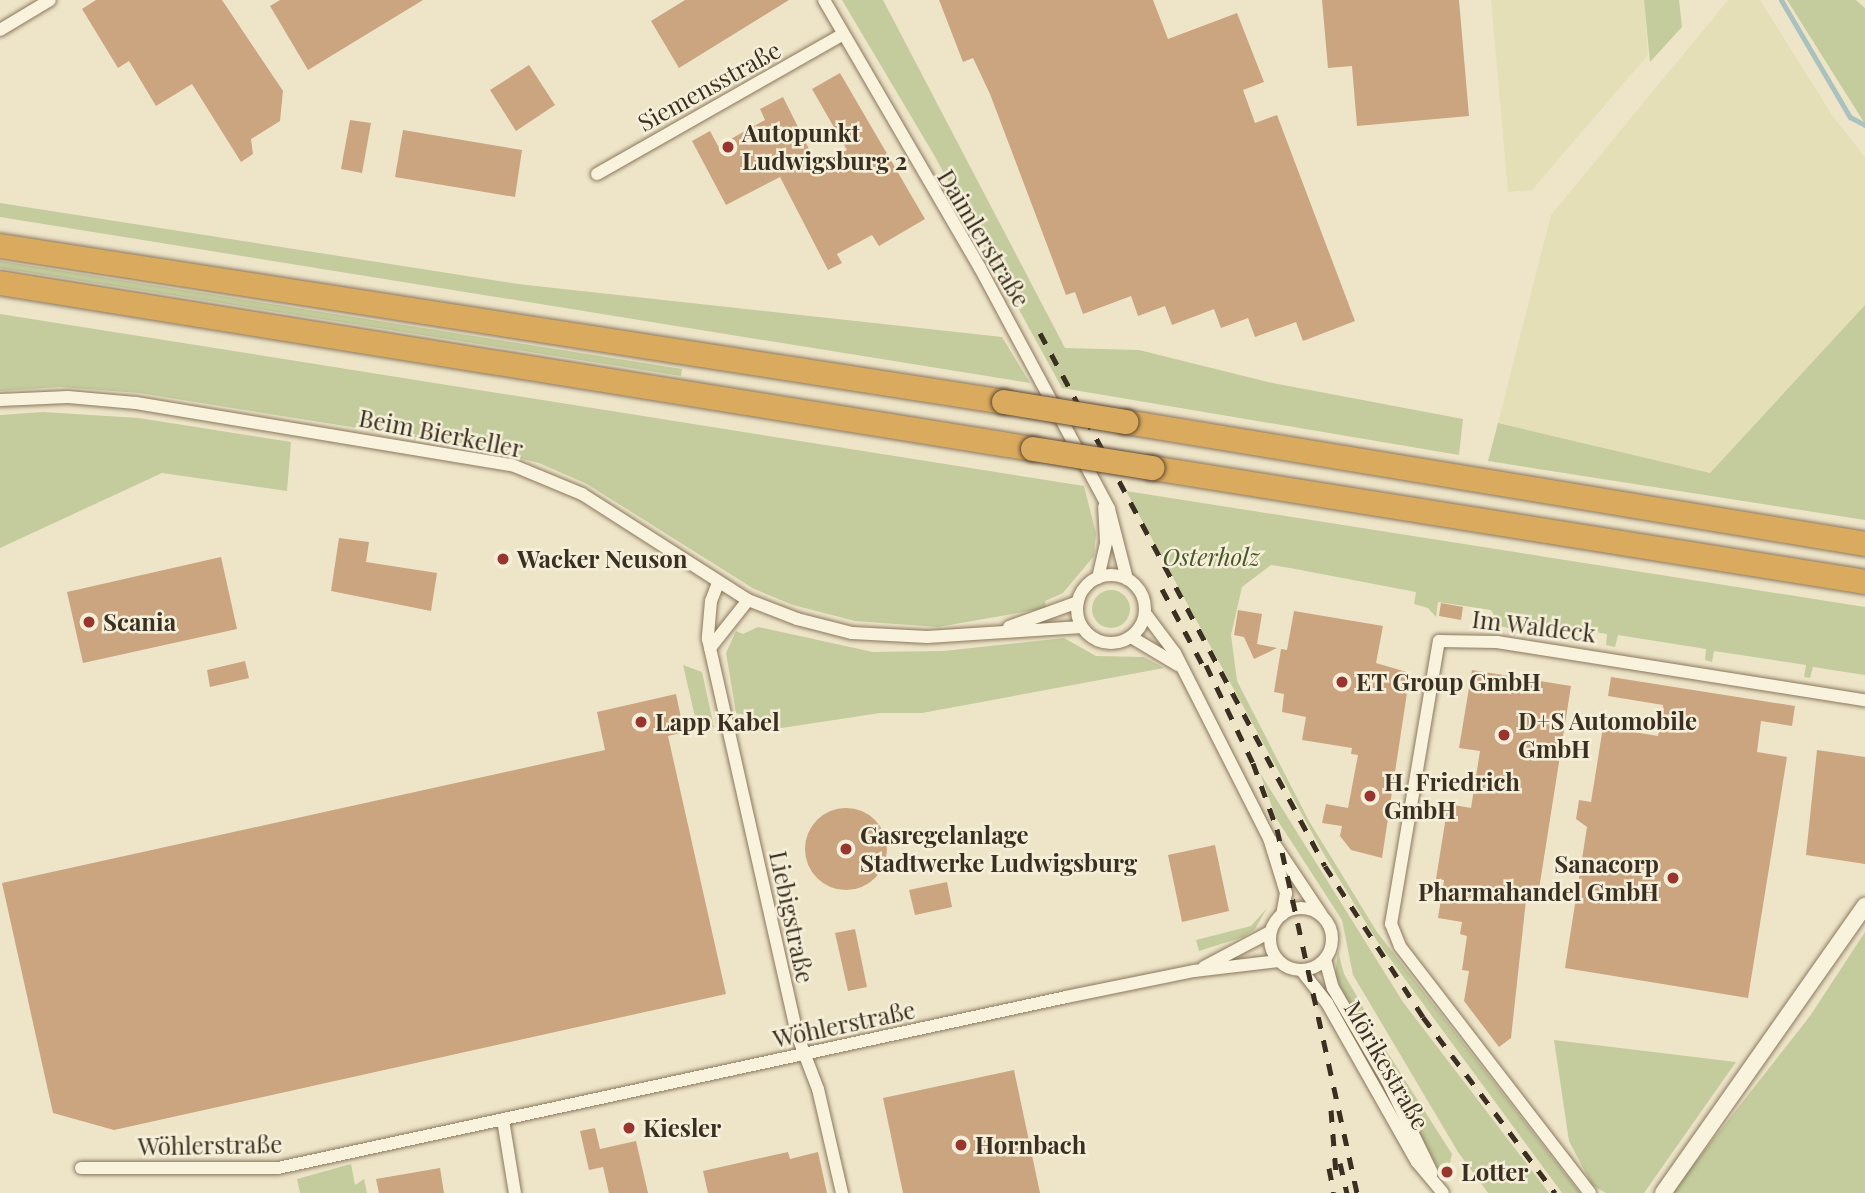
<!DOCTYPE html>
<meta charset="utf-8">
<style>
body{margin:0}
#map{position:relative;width:1865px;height:1193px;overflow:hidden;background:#eee5c9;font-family:"Playfair Display",serif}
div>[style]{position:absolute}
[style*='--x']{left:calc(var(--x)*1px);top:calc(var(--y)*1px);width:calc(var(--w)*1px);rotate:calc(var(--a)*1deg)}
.farmland>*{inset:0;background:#e4dfb7}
.green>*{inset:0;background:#c4cc9d}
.round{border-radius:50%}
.stream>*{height:5px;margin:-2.5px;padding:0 2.5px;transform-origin:2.5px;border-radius:2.5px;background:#aac2bd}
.building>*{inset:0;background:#cba480}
.roads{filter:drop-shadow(0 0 2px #8a785e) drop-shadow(0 0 2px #8a785e)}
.minor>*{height:12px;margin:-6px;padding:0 6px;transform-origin:6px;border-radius:6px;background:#f9f2dd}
.minor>.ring{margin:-6px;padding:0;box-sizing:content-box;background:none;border:12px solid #f9f2dd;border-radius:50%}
.tertiary>*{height:16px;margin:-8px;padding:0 8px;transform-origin:8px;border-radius:8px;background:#f9f2dd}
.motorway>*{height:24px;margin:-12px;padding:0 12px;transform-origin:12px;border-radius:12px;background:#daab5e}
.rail>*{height:5px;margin-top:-2.5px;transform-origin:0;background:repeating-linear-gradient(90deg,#3b2f21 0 12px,transparent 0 24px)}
.bridges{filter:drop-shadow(0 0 2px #594632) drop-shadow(0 0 2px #594632)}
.motorway-bridge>*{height:24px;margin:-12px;padding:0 12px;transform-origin:12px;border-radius:12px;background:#daab5e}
.dots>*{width:19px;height:19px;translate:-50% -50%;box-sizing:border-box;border:4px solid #f5efd9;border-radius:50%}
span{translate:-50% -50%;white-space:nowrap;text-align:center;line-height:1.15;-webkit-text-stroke:5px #f5efd9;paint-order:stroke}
.street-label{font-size:24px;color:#3b2f21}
.poi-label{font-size:24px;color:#3b2f21;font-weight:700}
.left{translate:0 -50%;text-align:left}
.right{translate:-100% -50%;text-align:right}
.park-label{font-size:24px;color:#485728;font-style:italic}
</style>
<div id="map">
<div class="farmland">
<div style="clip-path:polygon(1491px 0,1644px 0,1648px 55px,1532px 190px,1508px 192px)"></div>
<div style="clip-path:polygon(1728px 0,1760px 0,1832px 115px,1865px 157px,1865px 305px,1710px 473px,1498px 423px,1551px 215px)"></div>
</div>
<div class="green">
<div style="clip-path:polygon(842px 0,883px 0,1065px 348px,1139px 350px,1268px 382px,1463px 419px,1459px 455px,1062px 388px,934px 155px)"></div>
<div style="clip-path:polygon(1644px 0,1679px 0,1682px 27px,1650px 62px)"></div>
<div style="clip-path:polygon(1787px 0,1856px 0,1865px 8px,1865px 124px)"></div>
<div style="clip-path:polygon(0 203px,518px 284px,1002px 337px,1030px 383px,0 217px)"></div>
<div style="clip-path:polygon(0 261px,682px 369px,681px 376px,0 268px)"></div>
<div style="clip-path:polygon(1865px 305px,1865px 520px,1488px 461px,1498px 423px,1710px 473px)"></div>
<div style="clip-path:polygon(0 314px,1084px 486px,1096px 533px,1094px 556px,1063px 593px,1045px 601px,1046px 608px,938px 627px,855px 621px,793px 605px,754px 589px,587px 484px,539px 463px,464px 445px,139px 393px,60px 387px,0 391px)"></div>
<div style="clip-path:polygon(43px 412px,139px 418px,291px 442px,287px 491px,162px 473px,0 548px,0 415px)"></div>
<div style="clip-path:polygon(1126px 491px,1865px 607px,1865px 675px,1813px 667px,1810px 678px,1804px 677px,1806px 665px,1714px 651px,1712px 662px,1705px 660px,1706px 649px,1618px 635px,1615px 647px,1606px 645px,1607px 634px,1524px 621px,1522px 632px,1500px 626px,1491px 610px,1438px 602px,1436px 617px,1428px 608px,1414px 604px,1416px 592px,1290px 568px,1271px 565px,1242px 587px,1231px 635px,1237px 681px,1309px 821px,1377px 932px,1580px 1193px,1562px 1193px,1377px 941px,1322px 851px)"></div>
<div class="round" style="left:1092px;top:590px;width:38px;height:38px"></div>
<div style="clip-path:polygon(758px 627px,873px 652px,943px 651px,1064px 638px,1096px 656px,1144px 657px,1164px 668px,922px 713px,880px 713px,749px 733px,745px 715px,736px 713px,726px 653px,736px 631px,743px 634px)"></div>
<div style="clip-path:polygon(683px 665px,702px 672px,714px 727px,698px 730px)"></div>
<div style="clip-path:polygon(1260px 773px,1403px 1002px,1549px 1193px,1488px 1193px,1458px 1152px,1353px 975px,1342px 920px,1276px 818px)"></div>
<div style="clip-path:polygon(1267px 908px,1255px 929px,1243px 937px,1199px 951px,1196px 940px,1251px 926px)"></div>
<div style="clip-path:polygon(1865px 932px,1865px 1193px,1671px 1193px,1810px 1016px)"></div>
<div style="clip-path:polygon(1338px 951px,1344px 974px,1364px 1009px,1356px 1017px,1335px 976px)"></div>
<div style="clip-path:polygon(1368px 1022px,1452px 1154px,1450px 1163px,1439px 1171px,1361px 1026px)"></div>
<div style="clip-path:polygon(1554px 1040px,1736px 1062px,1644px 1193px,1606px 1193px,1592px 1185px,1569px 1141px)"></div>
<div style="clip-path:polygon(351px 1164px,355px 1185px,364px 1179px,367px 1193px,300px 1193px,297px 1179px)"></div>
</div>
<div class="stream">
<div style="--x:1781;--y:0;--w:136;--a:59.5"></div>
<div style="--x:1850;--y:117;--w:17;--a:28"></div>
</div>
<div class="building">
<div style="clip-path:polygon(96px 0,222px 0,283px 91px,280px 121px,251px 139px,253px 154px,241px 162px,192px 84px,156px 106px,129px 61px,118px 68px,82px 9px)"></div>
<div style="clip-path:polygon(280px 0,423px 0,308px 70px,270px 6px)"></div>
<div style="clip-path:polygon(685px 0,789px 0,679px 68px,651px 21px)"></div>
<div style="clip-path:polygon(939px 0,1153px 0,1168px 39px,1237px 13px,1264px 82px,1243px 90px,1255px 123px,1277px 115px,1355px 321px,1303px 341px,1296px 322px,1255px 337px,1248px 318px,1221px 328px,1214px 309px,1172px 325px,1165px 306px,1138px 316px,1131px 296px,1083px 314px,1075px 292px,1066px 295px,990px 94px,973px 58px,963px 62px)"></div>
<div style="clip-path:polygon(1322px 0,1459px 0,1469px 116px,1357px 126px,1352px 66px,1328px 68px)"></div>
<div style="clip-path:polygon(529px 65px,555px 105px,516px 131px,490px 90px)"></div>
<div style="clip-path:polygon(840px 73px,925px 219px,879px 246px,872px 235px,837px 254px,842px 263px,828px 270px,780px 177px,726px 205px,692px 141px,710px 131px,718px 146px,765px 120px,760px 109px,783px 97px,818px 167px,847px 150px,812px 89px)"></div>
<div style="clip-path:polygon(350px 120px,371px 123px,362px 173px,341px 169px)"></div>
<div style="clip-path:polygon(403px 130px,522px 150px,515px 197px,395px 177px)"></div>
<div style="clip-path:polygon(339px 538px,369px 542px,366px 562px,437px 573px,431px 611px,331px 591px)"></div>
<div style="clip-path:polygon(221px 557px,237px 629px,83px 663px,67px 592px)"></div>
<div style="clip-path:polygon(1441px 603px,1463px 607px,1461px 620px,1439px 616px)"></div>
<div style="clip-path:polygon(1238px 610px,1262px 614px,1257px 644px,1277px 648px,1254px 659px,1244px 637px,1234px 635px)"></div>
<div style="clip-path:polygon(1294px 611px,1383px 626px,1376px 663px,1410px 673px,1382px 858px,1351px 850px,1340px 836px,1342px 826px,1322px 823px,1326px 804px,1348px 808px,1358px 755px,1351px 754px,1352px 748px,1302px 740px,1306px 717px,1282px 712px,1284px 694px,1274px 692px,1281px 649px,1287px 650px)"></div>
<div style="clip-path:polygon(245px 661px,249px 678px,210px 687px,207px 670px)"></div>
<div style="clip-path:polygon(1472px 670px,1571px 686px,1537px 902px,1526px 900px,1511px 1038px,1499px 1047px,1464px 1001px,1469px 971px,1462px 970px,1467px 936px,1460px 934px,1462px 922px,1438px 918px,1444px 880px,1436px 879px,1448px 804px,1471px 808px,1480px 751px,1459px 748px)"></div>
<div style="clip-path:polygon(1611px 677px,1795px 706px,1792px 726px,1761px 721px,1757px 752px,1787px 757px,1748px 998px,1565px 968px,1587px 827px,1576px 819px,1579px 800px,1591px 802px,1603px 727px,1658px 736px,1663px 705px,1608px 696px)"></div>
<div style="clip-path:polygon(676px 694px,684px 732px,668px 736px,726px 994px,114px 1130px,53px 1113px,2px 883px,605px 750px,597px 712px)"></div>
<div style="clip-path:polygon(1817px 750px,1865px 757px,1865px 864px,1806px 855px)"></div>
<div class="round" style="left:805px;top:808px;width:82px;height:82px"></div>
<div style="clip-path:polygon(1215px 845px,1229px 911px,1182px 922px,1168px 855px)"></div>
<div style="clip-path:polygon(947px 882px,952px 907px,915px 915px,909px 890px)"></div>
<div style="clip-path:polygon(855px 929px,867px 987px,848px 991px,835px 933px)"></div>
<div style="clip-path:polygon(1014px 1070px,1040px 1193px,903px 1193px,883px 1098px)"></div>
<div style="clip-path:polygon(595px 1128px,600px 1149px,636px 1141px,648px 1193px,609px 1193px,603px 1167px,589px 1170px,580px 1131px)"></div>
<div style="clip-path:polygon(788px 1152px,790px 1159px,818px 1152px,827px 1193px,708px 1193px,703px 1171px)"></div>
<div style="clip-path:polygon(440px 1168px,444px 1193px,379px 1193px,376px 1179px)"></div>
</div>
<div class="roads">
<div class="minor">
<div style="--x:824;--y:0;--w:310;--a:59.8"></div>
<div style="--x:980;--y:268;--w:273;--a:61.8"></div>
<div style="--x:1109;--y:509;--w:72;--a:75.6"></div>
<div style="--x:0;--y:30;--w:58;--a:-31"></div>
<div style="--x:597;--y:174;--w:282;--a:-29.6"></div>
<div style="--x:0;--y:400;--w:68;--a:-2.5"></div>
<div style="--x:68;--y:397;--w:68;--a:5"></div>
<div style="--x:136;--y:403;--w:381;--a:9.4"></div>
<div style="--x:512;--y:465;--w:76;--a:22.5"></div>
<div style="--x:582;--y:494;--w:197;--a:32.6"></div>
<div style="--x:748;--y:600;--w:53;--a:21.2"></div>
<div style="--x:797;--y:619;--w:57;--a:14.3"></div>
<div style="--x:852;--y:633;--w:75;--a:3.1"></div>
<div style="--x:927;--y:637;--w:155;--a:-3.7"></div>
<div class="ring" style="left:1077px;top:575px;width:56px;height:56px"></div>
<div style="--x:1098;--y:578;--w:37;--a:-77"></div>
<div style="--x:1106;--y:542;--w:35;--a:-93"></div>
<div style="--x:718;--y:583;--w:19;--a:111"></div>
<div style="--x:711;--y:601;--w:38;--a:95"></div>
<div style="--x:708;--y:639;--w:408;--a:77.3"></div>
<div style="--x:798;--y:1037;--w:56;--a:69"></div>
<div style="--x:818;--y:1089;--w:107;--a:77"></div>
<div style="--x:1145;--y:613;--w:50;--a:53.1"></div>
<div style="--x:1175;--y:653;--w:208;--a:63.1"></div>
<div style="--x:1269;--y:838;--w:58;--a:72.8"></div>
<div style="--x:1286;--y:893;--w:22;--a:100"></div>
<div style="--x:1009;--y:627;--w:73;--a:-19.9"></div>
<div style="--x:1131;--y:637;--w:55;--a:30.8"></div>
<div style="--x:710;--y:648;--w:61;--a:-51.6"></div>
<div style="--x:1273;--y:842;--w:87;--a:56.3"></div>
<div class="ring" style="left:1270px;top:908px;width:50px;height:50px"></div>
<div style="--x:1325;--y:959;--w:30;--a:75"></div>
<div style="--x:1333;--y:988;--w:107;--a:59.6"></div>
<div style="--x:1387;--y:1080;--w:103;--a:64.2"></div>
<div style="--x:1204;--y:967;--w:75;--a:-27.9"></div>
<div style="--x:1302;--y:971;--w:41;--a:52"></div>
<div style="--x:1327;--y:1003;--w:183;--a:60.5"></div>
<div style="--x:1417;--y:1162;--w:40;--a:50"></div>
<div style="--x:503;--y:1120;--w:74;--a:80.7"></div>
<div style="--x:81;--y:1168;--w:197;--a:0"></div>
<div style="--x:278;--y:1168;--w:806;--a:-12.24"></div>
<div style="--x:1066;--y:997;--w:131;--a:-11.5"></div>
<div style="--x:1194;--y:971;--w:85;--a:-6.8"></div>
<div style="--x:1590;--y:1193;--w:312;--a:-127.6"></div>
<div style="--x:1400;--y:946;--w:24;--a:-112"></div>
<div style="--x:1391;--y:924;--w:287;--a:-80.4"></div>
<div style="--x:1439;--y:641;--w:58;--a:1"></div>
<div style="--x:1497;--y:642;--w:373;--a:9"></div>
</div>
<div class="tertiary">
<div style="--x:1663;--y:1193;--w:351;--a:-54.9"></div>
</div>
<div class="motorway">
<div style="--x:0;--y:246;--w:1016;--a:8.83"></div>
<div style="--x:0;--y:283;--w:1046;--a:9.13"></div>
<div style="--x:1126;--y:422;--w:749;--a:9.37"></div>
<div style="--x:1152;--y:468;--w:722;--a:9.08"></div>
</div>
</div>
<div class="rail">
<div style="--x:1040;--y:333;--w:604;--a:61.87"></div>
<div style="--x:1325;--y:866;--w:180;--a:57"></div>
<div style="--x:1423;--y:1017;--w:220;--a:53.1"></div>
<div style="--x:1162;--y:589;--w:95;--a:61.8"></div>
<div style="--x:1206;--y:665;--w:109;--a:64.4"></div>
<div style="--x:1253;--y:763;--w:70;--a:70"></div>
<div style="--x:1277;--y:829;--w:373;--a:77.6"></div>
<div style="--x:1331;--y:1110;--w:63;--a:85.5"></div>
<div style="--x:1340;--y:1163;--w:31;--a:77"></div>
<div style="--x:1329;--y:1168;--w:25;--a:79"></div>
</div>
<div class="bridges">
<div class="motorway-bridge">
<div style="--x:1004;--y:402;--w:124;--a:9.3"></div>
<div style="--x:1033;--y:449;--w:121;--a:9.1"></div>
</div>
</div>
<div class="dots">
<div style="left:728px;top:147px;background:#98352f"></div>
<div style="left:503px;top:559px;background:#98352f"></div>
<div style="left:89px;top:622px;background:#98352f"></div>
<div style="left:1342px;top:682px;background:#98352f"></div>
<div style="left:641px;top:722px;background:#98352f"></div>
<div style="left:1504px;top:735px;background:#98352f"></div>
<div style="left:1370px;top:796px;background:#98352f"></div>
<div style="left:846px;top:849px;background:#98352f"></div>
<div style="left:1673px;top:878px;background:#98352f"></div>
<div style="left:629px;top:1128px;background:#98352f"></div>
<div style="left:961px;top:1145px;background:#98352f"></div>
<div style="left:1447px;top:1172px;background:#98352f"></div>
</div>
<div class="street-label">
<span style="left:709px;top:86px;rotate:-29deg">Siemensstraße</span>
<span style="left:984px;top:238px;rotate:59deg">Daimlerstraße</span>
<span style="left:441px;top:433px;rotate:11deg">Beim Bierkeller</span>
<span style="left:1534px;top:626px;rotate:7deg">Im Waldeck</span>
<span style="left:792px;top:917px;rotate:78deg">Liebigstraße</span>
<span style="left:844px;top:1024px;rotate:-12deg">Wöhlerstraße</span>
<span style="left:1387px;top:1065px;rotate:60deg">Mörikestraße</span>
<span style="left:210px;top:1145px;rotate:-1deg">Wöhlerstraße</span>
</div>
<div class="poi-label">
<span class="left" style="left:742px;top:147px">Autopunkt<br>Ludwigsburg 2</span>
<span class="left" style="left:517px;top:559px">Wacker Neuson</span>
<span class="left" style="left:103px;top:622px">Scania</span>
<span class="left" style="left:1356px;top:682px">ET Group GmbH</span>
<span class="left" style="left:1518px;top:735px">D+S Automobile<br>GmbH</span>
<span class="left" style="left:655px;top:722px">Lapp Kabel</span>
<span class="left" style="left:1384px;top:796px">H. Friedrich<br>GmbH</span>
<span class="left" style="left:860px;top:849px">Gasregelanlage<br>Stadtwerke Ludwigsburg</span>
<span class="right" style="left:1659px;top:878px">Sanacorp<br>Pharmahandel GmbH</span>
<span class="left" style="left:643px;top:1128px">Kiesler</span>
<span class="left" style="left:975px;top:1145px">Hornbach</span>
<span class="left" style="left:1461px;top:1172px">Lotter</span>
</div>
<div class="park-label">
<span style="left:1211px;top:557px">Osterholz</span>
</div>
</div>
